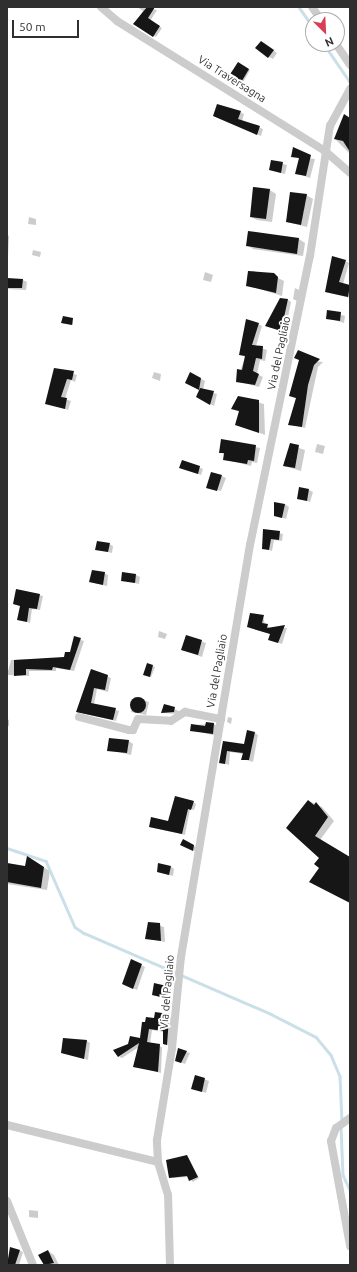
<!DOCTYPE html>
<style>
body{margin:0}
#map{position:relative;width:357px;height:1272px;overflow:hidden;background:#fff;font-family:Ubuntu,sans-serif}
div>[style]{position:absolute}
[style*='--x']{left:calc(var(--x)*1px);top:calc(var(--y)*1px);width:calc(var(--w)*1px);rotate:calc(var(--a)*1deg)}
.shadow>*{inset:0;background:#0003}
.stream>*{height:2.5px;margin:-1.25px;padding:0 1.25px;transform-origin:1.25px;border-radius:1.25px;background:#cbdfe9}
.building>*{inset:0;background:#161616}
.round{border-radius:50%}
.minor>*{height:8px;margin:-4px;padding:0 4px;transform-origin:4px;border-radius:4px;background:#ccc}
span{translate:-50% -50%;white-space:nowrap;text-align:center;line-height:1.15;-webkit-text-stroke:4px #fff;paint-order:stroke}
.street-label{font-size:11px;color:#2f2f2f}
.frame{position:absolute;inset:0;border:8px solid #2f2f2f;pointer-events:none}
.north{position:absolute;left:305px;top:12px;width:40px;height:40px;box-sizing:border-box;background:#fff;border:1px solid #acacac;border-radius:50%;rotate:156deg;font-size:11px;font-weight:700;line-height:16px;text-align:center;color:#2f2f2f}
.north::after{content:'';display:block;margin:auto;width:14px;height:18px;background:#d74054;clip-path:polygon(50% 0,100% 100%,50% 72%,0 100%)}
.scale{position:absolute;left:12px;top:20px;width:67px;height:18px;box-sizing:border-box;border:2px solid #2f2f2f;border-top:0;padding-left:5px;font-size:12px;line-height:14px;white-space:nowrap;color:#2f2f2f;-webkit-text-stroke:3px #fff;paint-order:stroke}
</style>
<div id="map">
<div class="shadow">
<div style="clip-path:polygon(137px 7px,157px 10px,150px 21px,162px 28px,156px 37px,134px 24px,143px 11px)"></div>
<div style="clip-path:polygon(265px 44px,277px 53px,273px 59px,269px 57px)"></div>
<div style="clip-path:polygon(238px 63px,250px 70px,241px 86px,228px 78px)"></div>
<div style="clip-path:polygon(240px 112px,244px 114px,242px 121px,263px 129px,261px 136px,218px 117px)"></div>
<div style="clip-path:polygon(350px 118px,350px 154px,335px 139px)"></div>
<div style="clip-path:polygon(292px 156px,315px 159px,310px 178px,296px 173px,300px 159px)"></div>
<div style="clip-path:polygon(272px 161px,287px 165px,285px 174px,270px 170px)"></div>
<div style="clip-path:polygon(270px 190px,276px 194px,272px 222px,257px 220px,251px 217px)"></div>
<div style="clip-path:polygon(306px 195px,313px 199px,307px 227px,287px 222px)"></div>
<div style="clip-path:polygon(29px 217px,36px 219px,36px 225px,28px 224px)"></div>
<div style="clip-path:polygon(249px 232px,299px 239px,305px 243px,303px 256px,253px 249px,247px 245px)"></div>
<div style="clip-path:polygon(7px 235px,9px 236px,8px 257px,7px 257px)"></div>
<div style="clip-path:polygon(33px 250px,41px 252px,40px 257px,32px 255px)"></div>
<div style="clip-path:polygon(345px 261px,349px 263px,343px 284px,350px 286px,350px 298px,326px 292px)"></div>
<div style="clip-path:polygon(205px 272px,213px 275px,211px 282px,203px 280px)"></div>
<div style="clip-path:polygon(278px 278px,284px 281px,282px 296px,247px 285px)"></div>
<div style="clip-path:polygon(7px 279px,23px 280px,27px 282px,26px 290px,7px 289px)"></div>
<div style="clip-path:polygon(295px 288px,301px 291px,297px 301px,293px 299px)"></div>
<div style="clip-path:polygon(288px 300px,291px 302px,285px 332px,270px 327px)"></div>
<div style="clip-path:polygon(328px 311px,345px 316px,344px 323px,327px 318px)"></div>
<div style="clip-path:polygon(73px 318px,73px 325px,62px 323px)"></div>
<div style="clip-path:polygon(258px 324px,262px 326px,256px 346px,267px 350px,265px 361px,260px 360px,257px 374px,263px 377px,259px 387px,237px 381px,245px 357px,240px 354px)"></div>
<div style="clip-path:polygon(300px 360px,323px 362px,318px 367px,305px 428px,289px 424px,297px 399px,290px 395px)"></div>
<div style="clip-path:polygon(55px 369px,77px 375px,75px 382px,71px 380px,65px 399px,71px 401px,68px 410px,46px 403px)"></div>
<div style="clip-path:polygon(154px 372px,161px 374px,160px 381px,152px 378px)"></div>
<div style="clip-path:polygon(191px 373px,205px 381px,203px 390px,217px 394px,214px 406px,197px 397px,201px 390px,190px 384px)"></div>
<div style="clip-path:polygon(238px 397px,264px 404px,265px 435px,236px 424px,240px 412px,232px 409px)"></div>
<div style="clip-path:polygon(222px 440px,260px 448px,257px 463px,252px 462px,251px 466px,224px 459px,225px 455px,220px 452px)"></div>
<div style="clip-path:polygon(317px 444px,325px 446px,323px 454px,315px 452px)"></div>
<div style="clip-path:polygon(290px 445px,305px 450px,301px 471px,284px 466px)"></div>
<div style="clip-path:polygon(183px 461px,203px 469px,201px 475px,184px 469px)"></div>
<div style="clip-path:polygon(222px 476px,226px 478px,221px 491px,210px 488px)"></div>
<div style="clip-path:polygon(309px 490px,313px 492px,310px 502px,298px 498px)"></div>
<div style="clip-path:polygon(285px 504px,289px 507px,286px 519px,275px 515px)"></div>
<div style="clip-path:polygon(264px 530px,283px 534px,282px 541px,274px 540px,272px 551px,263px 548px)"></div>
<div style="clip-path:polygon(109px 544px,113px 546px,112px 553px,96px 549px)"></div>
<div style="clip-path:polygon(104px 573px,108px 575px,107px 586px,90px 582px)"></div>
<div style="clip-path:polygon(136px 575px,140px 577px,139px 584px,122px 580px)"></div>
<div style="clip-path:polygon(39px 595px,43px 596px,40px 610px,32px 609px,30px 623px,18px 619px,21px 606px,14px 604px)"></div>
<div style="clip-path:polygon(263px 616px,265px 625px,270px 628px,287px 628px,282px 644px,270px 640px,271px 634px,251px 628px)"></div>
<div style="clip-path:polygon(159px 631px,167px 634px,165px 639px,158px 637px)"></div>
<div style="clip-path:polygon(186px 636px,206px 643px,202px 657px,182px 650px)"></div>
<div style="clip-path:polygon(74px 638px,84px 641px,74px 671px,56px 668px,56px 671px,29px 671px,29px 676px,7px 675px,11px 660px,65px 658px,70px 654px)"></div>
<div style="clip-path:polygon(147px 664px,155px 667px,151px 677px,146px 676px)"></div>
<div style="clip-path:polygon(91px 670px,111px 678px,108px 692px,97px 689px,94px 704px,119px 711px,116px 721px,77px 712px)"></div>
<div style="clip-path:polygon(134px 697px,149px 702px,146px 715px,131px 712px)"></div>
<div style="clip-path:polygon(164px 706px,179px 711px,178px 714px,163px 713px)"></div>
<div style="clip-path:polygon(228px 717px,232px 718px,231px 724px,227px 722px)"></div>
<div style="clip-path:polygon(7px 719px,9px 720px,9px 726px,7px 726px)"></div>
<div style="clip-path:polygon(214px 724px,218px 727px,217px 736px,191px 730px,192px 725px)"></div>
<div style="clip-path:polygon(255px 733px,258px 735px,253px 762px,243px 759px,243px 754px,230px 752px,229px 765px,220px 762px,224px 742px,245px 745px)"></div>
<div style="clip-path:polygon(129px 741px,133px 744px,131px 755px,109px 750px)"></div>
<div style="clip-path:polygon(309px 801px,322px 807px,334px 821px,320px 840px,350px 859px,350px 903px,320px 868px,321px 858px,288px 827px)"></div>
<div style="clip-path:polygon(193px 802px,196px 804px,194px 810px,190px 809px,185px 835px,150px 827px,168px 822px)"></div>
<div style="clip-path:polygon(183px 840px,196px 847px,195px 851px,181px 845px)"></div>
<div style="clip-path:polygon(33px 861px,50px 871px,47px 890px,7px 884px,7px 863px,26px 867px)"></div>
<div style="clip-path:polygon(170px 866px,174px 869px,173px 876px,158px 872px)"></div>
<div style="clip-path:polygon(149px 923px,164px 927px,165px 942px,146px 938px)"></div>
<div style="clip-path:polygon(141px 965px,145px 967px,137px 990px,123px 984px)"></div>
<div style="clip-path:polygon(155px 984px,171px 989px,169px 999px,153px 995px)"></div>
<div style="clip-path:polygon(168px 1015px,171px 1017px,170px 1046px,164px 1044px,164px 1032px,152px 1030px,150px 1044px,162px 1047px,161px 1073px,134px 1066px,139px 1047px,122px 1058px,119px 1057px,141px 1040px,154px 1019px)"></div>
<div style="clip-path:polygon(87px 1041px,90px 1043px,88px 1060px,62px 1052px)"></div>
<div style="clip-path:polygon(178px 1050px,190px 1053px,185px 1064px,177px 1061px)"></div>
<div style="clip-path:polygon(195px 1076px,209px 1081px,206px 1093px,192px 1088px)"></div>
<div style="clip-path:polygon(187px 1156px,199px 1178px,193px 1182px,188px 1177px,170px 1178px)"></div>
<div style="clip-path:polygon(29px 1210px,38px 1211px,38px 1218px,29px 1217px)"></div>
<div style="clip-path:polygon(11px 1248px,23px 1252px,19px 1265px,7px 1265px)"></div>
<div style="clip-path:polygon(48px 1251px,54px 1255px,59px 1265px,45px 1265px,40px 1255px)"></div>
</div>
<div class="stream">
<div style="--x:299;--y:7;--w:24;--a:55"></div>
<div style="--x:324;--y:44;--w:46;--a:55.6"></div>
<div style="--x:7;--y:848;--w:41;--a:18.4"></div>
<div style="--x:46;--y:861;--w:72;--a:66.3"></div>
<div style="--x:75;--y:927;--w:11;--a:34"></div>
<div style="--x:84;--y:933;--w:204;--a:23.4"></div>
<div style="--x:271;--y:1014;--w:51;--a:27.1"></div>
<div style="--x:316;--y:1037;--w:23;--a:50"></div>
<div style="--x:331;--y:1055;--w:23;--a:67"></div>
<div style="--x:340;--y:1076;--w:45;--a:87.5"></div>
<div style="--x:341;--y:1126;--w:49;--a:87.7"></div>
<div style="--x:343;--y:1175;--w:17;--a:65"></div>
</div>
<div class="building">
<div style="clip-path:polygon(147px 7px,155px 7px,148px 18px,160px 26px,153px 37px,133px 24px)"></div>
<div style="clip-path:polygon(261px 41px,274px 50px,268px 58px,255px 48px)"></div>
<div style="clip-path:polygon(238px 62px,249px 69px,239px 86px,227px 79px)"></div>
<div style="clip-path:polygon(217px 104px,241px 111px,238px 119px,260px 126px,257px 135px,213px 116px)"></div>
<div style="clip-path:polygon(344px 114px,350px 118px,350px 152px,343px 141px,334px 139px)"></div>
<div style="clip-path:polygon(293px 147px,311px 155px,306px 176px,295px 174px,299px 158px,291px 157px)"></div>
<div style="clip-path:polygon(271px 160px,283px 162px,281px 173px,269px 170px)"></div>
<div style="clip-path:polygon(253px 187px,270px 189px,266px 219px,250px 217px)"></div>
<div style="clip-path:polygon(290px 192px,307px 194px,301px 225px,286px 222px)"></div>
<div style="clip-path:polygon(248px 231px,299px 238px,297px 254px,246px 246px)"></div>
<div style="clip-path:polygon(332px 256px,346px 260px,339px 282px,350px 285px,348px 297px,325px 292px)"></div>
<div style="clip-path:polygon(248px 271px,274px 273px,278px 277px,276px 293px,246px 286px)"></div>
<div style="clip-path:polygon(7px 278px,23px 279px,22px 288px,7px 288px)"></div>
<div style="clip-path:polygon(280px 298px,288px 299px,281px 331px,265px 326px)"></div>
<div style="clip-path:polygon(327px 310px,341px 312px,340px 321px,326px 319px)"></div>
<div style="clip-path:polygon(63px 316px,73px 318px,72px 325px,61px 323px)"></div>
<div style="clip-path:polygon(246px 319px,259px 323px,252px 345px,263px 346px,262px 359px,256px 358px,253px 371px,259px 374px,255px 385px,236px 382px,237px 369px,242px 370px,245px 356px,239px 355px)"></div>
<div style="clip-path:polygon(298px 350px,320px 359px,314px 365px,308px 385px,302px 427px,288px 425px,296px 398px,289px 396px,299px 360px,294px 358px)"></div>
<div style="clip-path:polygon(54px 368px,74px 371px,72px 380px,67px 379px,61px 397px,67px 398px,65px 409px,45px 404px)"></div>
<div style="clip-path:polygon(190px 372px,201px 378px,199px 390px,185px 383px)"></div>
<div style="clip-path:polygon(200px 388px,214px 391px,210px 405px,196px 397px)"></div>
<div style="clip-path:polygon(238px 396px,259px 400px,259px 433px,235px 425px,239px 411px,231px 409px)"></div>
<div style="clip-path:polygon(221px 439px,256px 445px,254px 461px,248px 460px,247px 464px,223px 460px,224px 453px,219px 453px)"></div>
<div style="clip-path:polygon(290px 443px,299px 445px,295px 468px,283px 466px)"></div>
<div style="clip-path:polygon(182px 460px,200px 466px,198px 474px,179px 468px)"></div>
<div style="clip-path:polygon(211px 472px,222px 475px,217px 491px,206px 488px)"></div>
<div style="clip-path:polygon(299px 487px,309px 489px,307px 501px,297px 499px)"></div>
<div style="clip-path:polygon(274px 502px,285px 504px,282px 518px,274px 516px)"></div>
<div style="clip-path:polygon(263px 529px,280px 531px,279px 540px,271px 539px,269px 550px,262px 549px)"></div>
<div style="clip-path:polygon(97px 541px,110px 543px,108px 552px,95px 550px)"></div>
<div style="clip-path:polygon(92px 570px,105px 572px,103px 585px,89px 582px)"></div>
<div style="clip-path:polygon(122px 572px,136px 574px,135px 583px,121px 581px)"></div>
<div style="clip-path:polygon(16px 589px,40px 594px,37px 609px,29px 608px,27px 622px,17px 620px,20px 606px,13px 604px)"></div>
<div style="clip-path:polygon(250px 613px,264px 615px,262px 623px,268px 624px,267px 628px,285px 625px,278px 643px,268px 640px,270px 634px,247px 627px)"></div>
<div style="clip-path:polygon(186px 635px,202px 640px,198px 655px,181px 650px)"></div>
<div style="clip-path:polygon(74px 636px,81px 638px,70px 670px,53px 667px,52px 670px,26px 669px,26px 675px,14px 676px,14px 660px,64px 657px,65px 652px,70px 652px)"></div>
<div style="clip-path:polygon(147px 663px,153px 665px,150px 677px,143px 675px)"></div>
<div style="clip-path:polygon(91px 669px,108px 675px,105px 690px,94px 688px,91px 703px,116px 708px,113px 720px,76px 712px)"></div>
<div class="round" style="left:130px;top:697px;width:16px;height:16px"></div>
<div style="clip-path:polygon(164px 704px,175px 707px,174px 712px,161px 713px)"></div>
<div style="clip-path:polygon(206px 722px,214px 723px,213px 734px,190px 731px,191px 724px,205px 726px)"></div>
<div style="clip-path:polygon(247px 730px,255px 732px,249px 760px,241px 760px,243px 753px,227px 751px,225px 764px,219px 763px,223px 741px,244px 744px)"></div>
<div style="clip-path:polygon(109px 738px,129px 740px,127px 753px,107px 751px)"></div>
<div style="clip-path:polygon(175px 796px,194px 801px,191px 810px,188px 809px,182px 834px,149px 827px,151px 817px,168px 821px)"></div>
<div style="clip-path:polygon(308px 800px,314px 805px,316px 802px,328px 817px,315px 836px,350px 857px,350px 903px,309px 882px,319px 868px,314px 864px,319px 858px,286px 828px)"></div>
<div style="clip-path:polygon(183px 839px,194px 845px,193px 851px,180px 845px)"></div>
<div style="clip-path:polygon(27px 856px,44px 867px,41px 888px,7px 882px,7px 863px,25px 866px)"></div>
<div style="clip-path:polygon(158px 863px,171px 866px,169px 875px,157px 872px)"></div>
<div style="clip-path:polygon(148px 922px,160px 923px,161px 941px,145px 939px)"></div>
<div style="clip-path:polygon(131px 959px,142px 964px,133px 989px,122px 984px)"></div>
<div style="clip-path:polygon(154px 983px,167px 986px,165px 998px,152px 995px)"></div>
<div style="clip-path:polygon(155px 1012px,169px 1014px,169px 1018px,167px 1045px,163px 1044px,163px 1031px,149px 1029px,147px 1042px,160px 1044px,158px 1072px,133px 1067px,139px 1043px,118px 1057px,113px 1050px,128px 1044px,130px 1036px,140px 1038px,142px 1022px,145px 1022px,146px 1017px,154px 1018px)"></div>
<div style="clip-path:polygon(63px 1038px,87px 1040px,84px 1059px,61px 1053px)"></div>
<div style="clip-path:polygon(178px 1048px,187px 1051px,181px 1063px,175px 1061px)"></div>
<div style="clip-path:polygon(195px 1075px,205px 1078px,202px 1092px,191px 1089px)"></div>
<div style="clip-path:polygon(187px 1155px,198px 1177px,189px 1181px,187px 1176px,169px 1178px,166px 1160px)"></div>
<div style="clip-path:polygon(10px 1247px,20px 1250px,15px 1265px,7px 1265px)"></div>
<div style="clip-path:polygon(48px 1250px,54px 1263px,44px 1265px,38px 1255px)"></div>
</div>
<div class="minor">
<div style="--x:101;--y:7;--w:21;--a:41"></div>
<div style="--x:117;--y:21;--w:245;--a:32"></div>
<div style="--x:325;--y:151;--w:33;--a:41"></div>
<div style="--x:312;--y:7;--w:16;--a:55"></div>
<div style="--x:336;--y:44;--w:25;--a:56"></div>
<div style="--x:79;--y:717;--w:52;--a:14.6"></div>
<div style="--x:129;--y:730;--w:4;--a:0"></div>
<div style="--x:133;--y:730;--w:12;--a:-66"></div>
<div style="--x:138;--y:719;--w:33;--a:3"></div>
<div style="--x:171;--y:721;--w:17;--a:-33"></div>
<div style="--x:185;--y:712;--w:37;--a:11"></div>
<div style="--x:350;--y:1118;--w:17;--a:144"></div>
<div style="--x:336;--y:1128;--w:14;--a:111"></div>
<div style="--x:331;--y:1141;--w:107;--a:79.7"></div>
<div style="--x:7;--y:1125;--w:155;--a:13.8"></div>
<div style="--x:7;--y:1201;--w:69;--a:67.9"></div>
<div style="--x:170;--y:1265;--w:70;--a:-91.6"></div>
<div style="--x:168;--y:1195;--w:34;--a:-107"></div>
<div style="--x:158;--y:1162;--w:22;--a:-93"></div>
<div style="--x:157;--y:1140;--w:93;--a:-80.7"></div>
<div style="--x:172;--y:1048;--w:91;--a:-84.4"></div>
<div style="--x:181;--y:957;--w:418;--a:-80.5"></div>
<div style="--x:250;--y:545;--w:295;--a:-78.3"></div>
<div style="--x:310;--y:256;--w:132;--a:-81.3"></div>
<div style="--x:330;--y:126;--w:42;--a:-61.6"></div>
</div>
<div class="street-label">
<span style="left:232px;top:79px;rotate:32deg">Via Traversagna</span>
<span style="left:279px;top:353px;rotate:-78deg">Via del Pagliaio</span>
<span style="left:217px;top:671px;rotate:-80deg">Via del Pagliaio</span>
<span style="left:167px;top:992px;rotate:-85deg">Via del Pagliaio</span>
</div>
<div class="frame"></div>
<div class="north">N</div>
<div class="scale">50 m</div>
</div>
